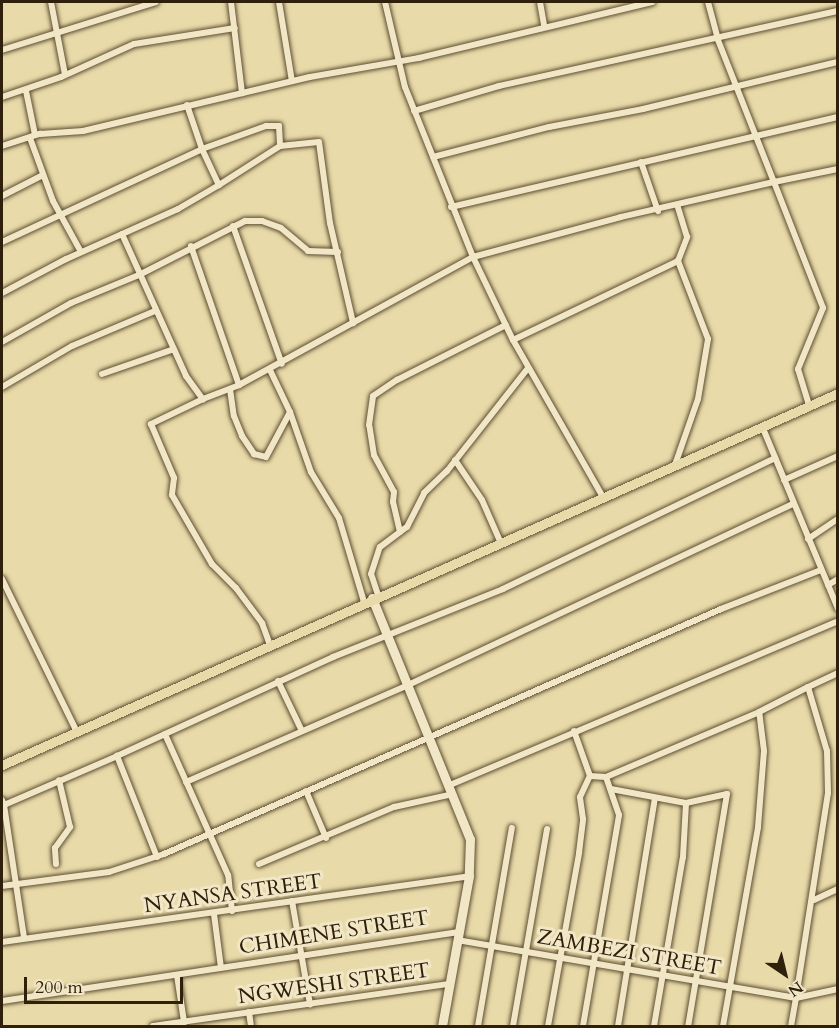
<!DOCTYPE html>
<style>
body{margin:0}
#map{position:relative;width:839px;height:1028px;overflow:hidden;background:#e9daa9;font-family:Cardo,serif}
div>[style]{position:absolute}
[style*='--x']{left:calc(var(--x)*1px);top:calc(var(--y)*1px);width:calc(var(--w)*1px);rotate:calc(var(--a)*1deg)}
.roads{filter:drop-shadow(0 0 2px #5d4e32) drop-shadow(0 0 2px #5d4e32)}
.street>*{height:6px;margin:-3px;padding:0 3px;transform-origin:3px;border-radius:3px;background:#f1e7c7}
.secondary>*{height:9px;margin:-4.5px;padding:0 4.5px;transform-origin:4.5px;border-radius:4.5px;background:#f1e7c7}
.primary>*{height:9px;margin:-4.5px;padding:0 4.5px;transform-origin:4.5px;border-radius:4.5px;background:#e9daa9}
span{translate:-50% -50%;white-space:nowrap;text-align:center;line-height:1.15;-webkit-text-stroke:6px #f1e7c7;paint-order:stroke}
.street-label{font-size:21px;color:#2e200b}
.frame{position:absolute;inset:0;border:3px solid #2e200b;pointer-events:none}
.north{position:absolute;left:755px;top:944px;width:60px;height:60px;-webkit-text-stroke:4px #f1e7c7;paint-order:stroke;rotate:145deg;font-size:16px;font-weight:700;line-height:24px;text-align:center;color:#2e200b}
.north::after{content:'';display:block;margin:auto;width:21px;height:27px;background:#2e200b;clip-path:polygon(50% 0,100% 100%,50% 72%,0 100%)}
.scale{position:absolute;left:24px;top:977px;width:159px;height:27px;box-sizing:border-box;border:3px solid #2e200b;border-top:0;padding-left:8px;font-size:18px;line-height:21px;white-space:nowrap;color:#2e200b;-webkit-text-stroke:4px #f1e7c7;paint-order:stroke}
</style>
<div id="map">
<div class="roads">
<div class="street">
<div style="--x:51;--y:2;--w:74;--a:79.1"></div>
<div style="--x:231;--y:2;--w:92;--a:83.1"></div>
<div style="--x:279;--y:2;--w:80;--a:80.7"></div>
<div style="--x:385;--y:2;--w:87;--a:76.8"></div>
<div style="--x:405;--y:87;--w:183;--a:68.2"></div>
<div style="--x:473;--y:257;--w:92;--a:64.3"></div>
<div style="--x:513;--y:340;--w:181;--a:60.2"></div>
<div style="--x:540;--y:2;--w:23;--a:80"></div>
<div style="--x:708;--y:2;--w:39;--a:75"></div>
<div style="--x:718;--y:40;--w:153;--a:68.5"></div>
<div style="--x:774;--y:182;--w:65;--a:-11.5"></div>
<div style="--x:2;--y:50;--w:161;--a:-17.3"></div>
<div style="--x:26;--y:91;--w:45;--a:78.4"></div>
<div style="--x:2;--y:97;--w:62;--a:-18.7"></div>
<div style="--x:61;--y:77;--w:80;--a:-24.3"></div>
<div style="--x:134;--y:44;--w:102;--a:-9"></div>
<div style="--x:187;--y:105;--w:46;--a:71.2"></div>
<div style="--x:202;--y:149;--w:68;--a:-19.8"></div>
<div style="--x:266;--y:126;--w:13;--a:0"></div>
<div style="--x:279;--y:126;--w:20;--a:87"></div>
<div style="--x:280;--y:146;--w:72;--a:147.4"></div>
<div style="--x:414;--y:111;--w:89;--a:-16.4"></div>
<div style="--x:499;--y:86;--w:347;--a:-12.5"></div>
<div style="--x:30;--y:138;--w:67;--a:69.9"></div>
<div style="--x:53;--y:201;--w:58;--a:61.2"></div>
<div style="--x:2;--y:146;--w:40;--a:-18"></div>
<div style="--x:40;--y:134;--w:43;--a:-4"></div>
<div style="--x:83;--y:131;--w:233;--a:-13.4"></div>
<div style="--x:310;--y:77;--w:111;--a:-9.9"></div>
<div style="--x:419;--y:58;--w:240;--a:-13.5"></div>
<div style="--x:280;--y:146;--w:39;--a:-6"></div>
<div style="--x:319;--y:142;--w:82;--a:82.3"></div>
<div style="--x:330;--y:223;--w:103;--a:77"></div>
<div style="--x:433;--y:157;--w:120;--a:-14.5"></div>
<div style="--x:549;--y:127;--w:96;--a:-10.8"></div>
<div style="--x:643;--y:109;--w:201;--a:-13.6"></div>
<div style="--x:641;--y:162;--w:52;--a:70.9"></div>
<div style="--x:2;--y:196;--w:46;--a:-27.1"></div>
<div style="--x:451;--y:207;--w:397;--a:-13.1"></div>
<div style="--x:233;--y:226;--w:146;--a:70.5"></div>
<div style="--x:122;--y:234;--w:156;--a:65.7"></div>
<div style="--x:186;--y:376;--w:29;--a:54"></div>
<div style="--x:203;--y:399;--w:39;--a:-21"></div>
<div style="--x:239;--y:385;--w:147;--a:-109.1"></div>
<div style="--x:2;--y:242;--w:221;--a:-24.9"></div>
<div style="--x:202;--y:149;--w:40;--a:65"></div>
<div style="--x:219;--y:185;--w:48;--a:149.7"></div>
<div style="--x:178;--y:209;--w:123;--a:155.9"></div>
<div style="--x:66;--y:259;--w:72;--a:152"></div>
<div style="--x:513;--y:340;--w:183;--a:-25.6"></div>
<div style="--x:678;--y:261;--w:26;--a:-69"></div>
<div style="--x:687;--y:237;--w:31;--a:-107"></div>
<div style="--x:2;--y:342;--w:79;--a:-29.5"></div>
<div style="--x:71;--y:303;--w:74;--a:-22.4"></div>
<div style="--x:139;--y:275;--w:119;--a:-27"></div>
<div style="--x:245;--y:221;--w:17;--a:0"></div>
<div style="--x:262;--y:221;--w:20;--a:20"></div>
<div style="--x:281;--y:228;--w:35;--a:40"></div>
<div style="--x:308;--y:251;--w:30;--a:2"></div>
<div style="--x:102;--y:374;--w:76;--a:-19.1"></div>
<div style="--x:239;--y:385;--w:267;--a:-28.7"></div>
<div style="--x:473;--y:257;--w:153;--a:-15.1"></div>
<div style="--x:621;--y:217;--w:157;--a:-12.9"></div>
<div style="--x:774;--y:182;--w:135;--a:68.7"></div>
<div style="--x:823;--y:308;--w:66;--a:112.3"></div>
<div style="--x:798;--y:369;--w:38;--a:73"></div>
<div style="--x:2;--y:387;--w:81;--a:-30.4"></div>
<div style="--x:72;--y:346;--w:90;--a:-22.9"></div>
<div style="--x:230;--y:389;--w:27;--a:82"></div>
<div style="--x:234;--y:416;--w:22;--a:68"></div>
<div style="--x:242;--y:436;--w:22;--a:56"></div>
<div style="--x:254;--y:454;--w:12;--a:14"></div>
<div style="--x:266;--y:457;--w:51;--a:-61.9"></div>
<div style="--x:290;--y:412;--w:47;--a:-115.5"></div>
<div style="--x:203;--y:399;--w:58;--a:154.3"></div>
<div style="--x:151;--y:424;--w:59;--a:66.9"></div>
<div style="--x:174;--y:478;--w:17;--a:97"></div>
<div style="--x:172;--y:495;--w:80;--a:59.9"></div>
<div style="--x:212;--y:564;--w:34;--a:45"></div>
<div style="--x:236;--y:588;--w:44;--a:53.4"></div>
<div style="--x:262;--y:623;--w:23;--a:70"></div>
<div style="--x:290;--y:412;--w:64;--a:70.7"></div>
<div style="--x:311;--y:472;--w:54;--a:58.7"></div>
<div style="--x:339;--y:518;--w:88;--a:73.4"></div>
<div style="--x:762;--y:426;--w:198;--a:67.4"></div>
<div style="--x:455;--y:460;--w:48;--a:56"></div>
<div style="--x:482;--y:500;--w:45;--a:66.3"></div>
<div style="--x:676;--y:462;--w:67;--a:-70.8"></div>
<div style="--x:698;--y:399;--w:61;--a:-80.5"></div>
<div style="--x:708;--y:339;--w:84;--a:-111"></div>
<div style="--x:784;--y:480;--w:59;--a:-24"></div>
<div style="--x:400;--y:532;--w:31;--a:-103"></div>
<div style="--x:393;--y:502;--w:10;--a:-84"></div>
<div style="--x:394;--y:492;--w:42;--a:-118.4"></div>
<div style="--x:374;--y:455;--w:30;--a:-99"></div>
<div style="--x:369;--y:425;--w:29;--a:-82"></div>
<div style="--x:373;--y:396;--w:29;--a:-34"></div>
<div style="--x:397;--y:380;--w:122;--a:-26.8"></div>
<div style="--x:808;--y:539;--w:36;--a:-34"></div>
<div style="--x:2;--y:579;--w:168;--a:63.9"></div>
<div style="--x:828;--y:585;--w:12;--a:-31"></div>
<div style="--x:378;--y:595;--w:22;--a:-108"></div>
<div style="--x:371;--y:574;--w:28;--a:-72"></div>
<div style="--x:380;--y:547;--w:34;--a:-37"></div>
<div style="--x:407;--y:527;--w:38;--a:-63"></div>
<div style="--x:424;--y:493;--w:32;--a:-44"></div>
<div style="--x:447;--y:471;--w:131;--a:-51.8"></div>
<div style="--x:838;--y:673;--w:33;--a:155"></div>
<div style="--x:808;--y:687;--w:67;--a:73.5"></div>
<div style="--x:827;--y:751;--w:42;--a:88.6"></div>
<div style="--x:828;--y:793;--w:207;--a:98.9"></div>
<div style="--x:796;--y:998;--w:43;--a:-12.1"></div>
<div style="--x:278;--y:681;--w:55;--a:64.4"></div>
<div style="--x:574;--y:731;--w:48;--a:70.4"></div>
<div style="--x:590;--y:776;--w:16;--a:4"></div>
<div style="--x:606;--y:777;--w:166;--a:-23"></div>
<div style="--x:759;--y:712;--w:55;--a:-27"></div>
<div style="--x:186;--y:782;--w:240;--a:-23.6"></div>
<div style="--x:406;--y:686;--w:428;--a:-25.2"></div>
<div style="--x:450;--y:785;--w:421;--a:-22.9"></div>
<div style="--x:611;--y:789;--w:76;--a:10.6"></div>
<div style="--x:686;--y:803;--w:42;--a:-12.4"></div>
<div style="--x:727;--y:794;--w:235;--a:99.5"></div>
<div style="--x:306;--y:791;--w:51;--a:66.9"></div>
<div style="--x:2;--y:800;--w:5;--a:68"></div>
<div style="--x:4;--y:805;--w:123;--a:-23.4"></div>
<div style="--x:4;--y:805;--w:134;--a:81.4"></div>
<div style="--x:157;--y:857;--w:109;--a:-111.6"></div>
<div style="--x:117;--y:756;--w:53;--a:-24.6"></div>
<div style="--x:56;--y:864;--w:16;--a:-94"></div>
<div style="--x:55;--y:848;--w:26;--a:-54"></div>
<div style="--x:70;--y:827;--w:48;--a:-103.2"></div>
<div style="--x:259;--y:864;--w:147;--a:-22.9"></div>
<div style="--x:394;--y:807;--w:60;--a:-12.4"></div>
<div style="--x:2;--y:886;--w:108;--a:-7.5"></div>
<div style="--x:109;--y:872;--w:58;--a:-18.1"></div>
<div style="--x:164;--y:854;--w:609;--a:-23.74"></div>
<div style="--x:721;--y:609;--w:107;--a:-21.3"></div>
<div style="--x:814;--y:900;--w:26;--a:-25"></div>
<div style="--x:292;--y:901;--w:105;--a:80.1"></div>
<div style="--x:232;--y:911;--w:36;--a:-96"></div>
<div style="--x:228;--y:875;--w:154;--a:-114.1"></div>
<div style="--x:165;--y:734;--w:185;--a:-24.6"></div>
<div style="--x:333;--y:657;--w:183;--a:-21.8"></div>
<div style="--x:503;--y:589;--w:302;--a:-25.7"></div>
<div style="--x:214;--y:914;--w:54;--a:82.6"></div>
<div style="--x:457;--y:940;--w:344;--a:9.7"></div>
<div style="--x:796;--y:998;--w:28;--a:100"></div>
<div style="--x:2;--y:942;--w:472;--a:-8"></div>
<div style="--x:177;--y:975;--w:48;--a:81.5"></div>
<div style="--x:2;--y:1001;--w:462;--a:-8.6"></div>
<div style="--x:249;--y:1012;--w:14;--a:82"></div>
<div style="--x:153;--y:1026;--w:299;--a:-8.1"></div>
<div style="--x:478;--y:1026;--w:201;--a:-80.3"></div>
<div style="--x:513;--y:1026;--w:200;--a:-80.2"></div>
<div style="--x:548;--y:1026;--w:176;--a:-79.8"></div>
<div style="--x:579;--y:853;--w:34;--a:-83"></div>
<div style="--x:583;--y:819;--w:22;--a:-98"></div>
<div style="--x:580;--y:797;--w:23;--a:-65"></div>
<div style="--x:583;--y:1026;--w:214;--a:-80.3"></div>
<div style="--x:619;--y:815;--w:40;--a:-108.9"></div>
<div style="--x:618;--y:1026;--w:231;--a:-80.8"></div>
<div style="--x:654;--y:1026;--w:171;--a:-80.3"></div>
<div style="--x:683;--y:857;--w:54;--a:-86.8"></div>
<div style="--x:723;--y:1026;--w:202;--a:-80"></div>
<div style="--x:758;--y:827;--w:76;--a:-85.5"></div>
<div style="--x:764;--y:751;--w:39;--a:-97"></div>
</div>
<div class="secondary">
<div style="--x:372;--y:598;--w:260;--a:67.9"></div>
<div style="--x:470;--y:839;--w:37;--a:92"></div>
<div style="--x:469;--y:876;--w:152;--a:100.2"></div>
</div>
<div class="primary">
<div style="--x:2;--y:765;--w:915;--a:-23.99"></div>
</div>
</div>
<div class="street-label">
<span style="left:233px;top:894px;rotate:-8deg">NYANSA STREET</span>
<span style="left:334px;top:933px;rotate:-9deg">CHIMENE STREET</span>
<span style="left:629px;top:953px;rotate:10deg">ZAMBEZI STREET</span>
<span style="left:334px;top:984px;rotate:-8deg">NGWESHI STREET</span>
</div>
<div class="frame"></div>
<div class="north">N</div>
<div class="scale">200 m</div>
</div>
